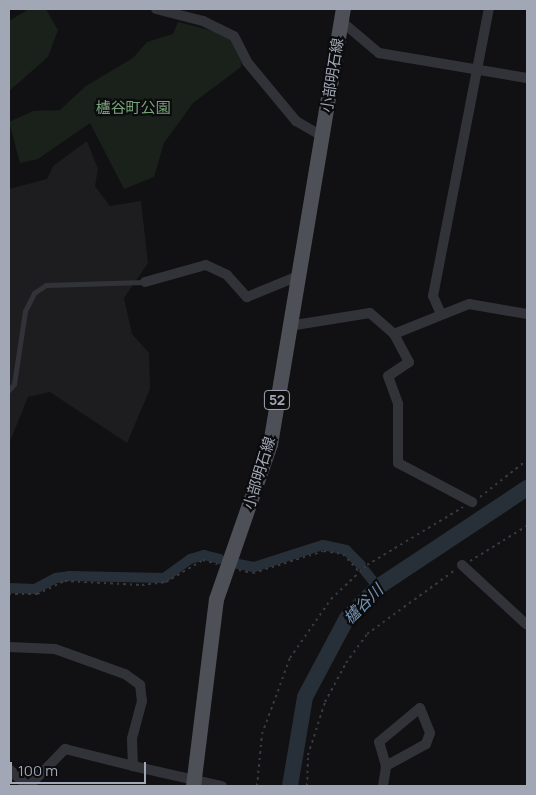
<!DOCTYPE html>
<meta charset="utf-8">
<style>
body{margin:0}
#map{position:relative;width:536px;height:795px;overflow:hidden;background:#111113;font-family:Manrope,"Noto Sans JP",sans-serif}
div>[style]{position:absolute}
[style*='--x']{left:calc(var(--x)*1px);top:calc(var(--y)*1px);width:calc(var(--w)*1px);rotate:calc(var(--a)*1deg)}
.built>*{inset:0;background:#1d1d20}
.green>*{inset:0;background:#19211a}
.canal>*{height:10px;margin:-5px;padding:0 5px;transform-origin:5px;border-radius:5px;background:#273038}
.river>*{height:16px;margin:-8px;padding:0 8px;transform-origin:8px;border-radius:8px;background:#273038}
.path>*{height:2px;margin-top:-1px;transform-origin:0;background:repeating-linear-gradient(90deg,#383a40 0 2.5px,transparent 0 6.5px)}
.service>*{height:5px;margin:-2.5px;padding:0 2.5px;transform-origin:2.5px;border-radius:2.5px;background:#323339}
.minor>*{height:10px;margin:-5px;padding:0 5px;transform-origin:5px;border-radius:5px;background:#323339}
.primary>*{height:15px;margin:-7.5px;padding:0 7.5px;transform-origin:7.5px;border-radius:7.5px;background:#4e5058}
span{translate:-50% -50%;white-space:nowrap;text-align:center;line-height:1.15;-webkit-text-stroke:4.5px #0c0c0e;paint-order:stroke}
.shield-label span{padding:1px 4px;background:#0c0c0e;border:1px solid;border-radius:4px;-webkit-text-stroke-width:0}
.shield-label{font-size:14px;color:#a1a7b5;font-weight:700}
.street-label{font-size:15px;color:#a1a7b5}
.park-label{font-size:15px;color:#76a379}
.water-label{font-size:16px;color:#7495b5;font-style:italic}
.frame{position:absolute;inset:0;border:10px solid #a1a7b5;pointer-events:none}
.scale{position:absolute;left:10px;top:762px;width:136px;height:22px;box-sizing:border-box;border:2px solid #a1a7b5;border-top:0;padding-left:6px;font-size:15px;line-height:18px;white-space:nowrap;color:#a1a7b5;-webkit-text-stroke:4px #0c0c0e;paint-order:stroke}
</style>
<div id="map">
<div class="built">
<div style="clip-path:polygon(87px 141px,98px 169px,95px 186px,110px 206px,141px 201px,148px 263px,124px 298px,132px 334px,149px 353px,150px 389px,127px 443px,50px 392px,28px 397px,9px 444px,9px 189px,47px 179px,53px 166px)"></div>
</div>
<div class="green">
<div style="clip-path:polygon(29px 9px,46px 9px,58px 30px,48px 57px,9px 91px,9px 21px)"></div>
<div style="clip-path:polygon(178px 22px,229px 35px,242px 55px,241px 67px,193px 103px,164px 143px,154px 177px,124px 189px,90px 123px,38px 159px,20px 163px,9px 122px,33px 111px,60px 110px,86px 86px,133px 58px,147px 42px,173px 34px)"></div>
</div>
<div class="canal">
<div style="--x:233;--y:563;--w:21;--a:11"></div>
<div style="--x:254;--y:567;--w:72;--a:-17.7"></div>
<div style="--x:323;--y:545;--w:24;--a:12"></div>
<div style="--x:346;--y:550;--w:21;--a:45"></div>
<div style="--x:365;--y:571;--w:21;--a:51"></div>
<div style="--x:9;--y:588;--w:26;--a:2"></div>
<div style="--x:35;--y:589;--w:24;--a:-28"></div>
<div style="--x:56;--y:578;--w:14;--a:-8"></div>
<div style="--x:70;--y:576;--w:94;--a:1.2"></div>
<div style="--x:164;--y:578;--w:32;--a:-36"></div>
<div style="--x:190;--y:559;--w:15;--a:-16"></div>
<div style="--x:204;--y:555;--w:16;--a:14"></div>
</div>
<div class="river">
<div style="--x:290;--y:786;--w:90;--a:-80.4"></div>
<div style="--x:305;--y:697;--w:89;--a:-62"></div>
<div style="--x:347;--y:618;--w:44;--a:-45"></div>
<div style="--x:378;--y:587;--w:179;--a:-33.6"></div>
</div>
<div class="path">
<div style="--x:480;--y:497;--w:60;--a:-38.2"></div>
<div style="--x:470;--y:561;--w:67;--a:-31.6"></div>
<div style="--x:239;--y:570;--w:14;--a:12"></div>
<div style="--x:253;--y:573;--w:74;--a:-17.2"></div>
<div style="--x:324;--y:551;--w:19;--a:9"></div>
<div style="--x:343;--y:554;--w:24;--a:48"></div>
<div style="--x:9;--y:594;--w:28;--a:0"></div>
<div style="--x:37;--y:594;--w:31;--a:-25"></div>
<div style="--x:65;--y:581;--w:77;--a:3"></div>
<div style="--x:142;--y:585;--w:24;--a:-7"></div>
<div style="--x:166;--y:582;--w:43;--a:-30.7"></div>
<div style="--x:203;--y:560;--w:15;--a:16"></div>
<div style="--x:257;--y:786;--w:52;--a:-84.5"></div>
<div style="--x:262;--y:734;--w:81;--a:-69.8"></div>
<div style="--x:290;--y:658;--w:72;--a:-55.2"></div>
<div style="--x:331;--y:599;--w:50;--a:-43.4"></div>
<div style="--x:367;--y:565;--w:112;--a:-31.1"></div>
<div style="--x:307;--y:786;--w:31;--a:-88"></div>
<div style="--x:308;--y:755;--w:56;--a:-72.2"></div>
<div style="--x:325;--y:702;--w:44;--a:-61.7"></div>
<div style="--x:346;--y:663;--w:36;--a:-54"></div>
<div style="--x:367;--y:634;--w:109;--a:-36"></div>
</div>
<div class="service">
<div style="--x:9;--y:390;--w:8;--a:-50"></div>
<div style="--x:14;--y:384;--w:74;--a:-81.4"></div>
<div style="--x:25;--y:311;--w:20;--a:-63"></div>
<div style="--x:34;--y:293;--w:14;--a:-34"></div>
<div style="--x:46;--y:285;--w:99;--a:-1.7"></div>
</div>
<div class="minor">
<div style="--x:156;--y:9;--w:49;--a:14.3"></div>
<div style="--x:203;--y:21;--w:34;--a:26"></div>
<div style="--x:234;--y:36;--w:29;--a:63"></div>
<div style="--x:247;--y:62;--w:77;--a:50.3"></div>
<div style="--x:296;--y:121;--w:30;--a:30"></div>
<div style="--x:341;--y:21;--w:50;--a:40.1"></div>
<div style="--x:379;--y:53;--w:150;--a:9.6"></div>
<div style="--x:145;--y:282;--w:63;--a:-15.6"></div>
<div style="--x:206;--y:265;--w:23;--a:25"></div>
<div style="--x:227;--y:275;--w:30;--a:48"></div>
<div style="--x:247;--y:297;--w:55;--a:-22.4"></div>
<div style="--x:441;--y:314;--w:20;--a:-114"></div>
<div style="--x:433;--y:296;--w:292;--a:-79"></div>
<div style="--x:289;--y:326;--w:82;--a:-9.1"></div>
<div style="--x:370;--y:313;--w:32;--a:41"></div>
<div style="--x:394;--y:334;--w:81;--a:-21.8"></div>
<div style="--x:469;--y:304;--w:59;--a:9.8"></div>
<div style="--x:394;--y:334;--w:32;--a:62"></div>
<div style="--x:409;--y:362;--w:25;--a:146"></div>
<div style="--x:388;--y:376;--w:30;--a:70"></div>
<div style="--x:398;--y:404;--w:59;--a:90"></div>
<div style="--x:398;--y:463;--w:84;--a:27.8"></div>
<div style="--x:462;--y:565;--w:88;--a:42.7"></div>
<div style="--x:9;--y:647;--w:46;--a:2.5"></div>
<div style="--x:55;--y:649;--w:74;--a:19.7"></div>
<div style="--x:125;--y:674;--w:19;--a:36"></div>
<div style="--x:140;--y:685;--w:16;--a:83"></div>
<div style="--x:142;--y:701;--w:39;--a:105"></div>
<div style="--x:132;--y:739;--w:27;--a:88"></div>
<div style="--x:133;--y:766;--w:91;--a:12.7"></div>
<div style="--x:9;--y:769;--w:25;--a:43"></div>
<div style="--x:29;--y:786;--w:52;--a:-45.8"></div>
<div style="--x:65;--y:749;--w:70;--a:14"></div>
<div style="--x:383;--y:786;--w:20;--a:-81"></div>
<div style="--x:386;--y:766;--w:25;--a:-106"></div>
<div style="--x:379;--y:742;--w:53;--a:-39.7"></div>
<div style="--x:420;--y:708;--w:27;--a:68"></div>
<div style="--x:430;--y:733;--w:12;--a:110"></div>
<div style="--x:426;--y:744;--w:46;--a:151.2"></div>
</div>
<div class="primary">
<div style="--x:193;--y:786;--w:188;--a:-83"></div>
<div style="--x:216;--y:599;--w:164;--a:-70.8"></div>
<div style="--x:270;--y:444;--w:441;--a:-80.5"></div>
</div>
<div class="shield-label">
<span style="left:277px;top:400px">52</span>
</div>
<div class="street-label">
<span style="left:332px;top:75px;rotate:-81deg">小部明石線</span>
<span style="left:259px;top:473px;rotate:-73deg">小部明石線</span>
</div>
<div class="park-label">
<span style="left:133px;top:108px">櫨谷町公園</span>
</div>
<div class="water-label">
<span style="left:363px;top:604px;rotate:-45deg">櫨谷川</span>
</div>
<div class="frame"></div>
<div class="scale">100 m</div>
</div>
